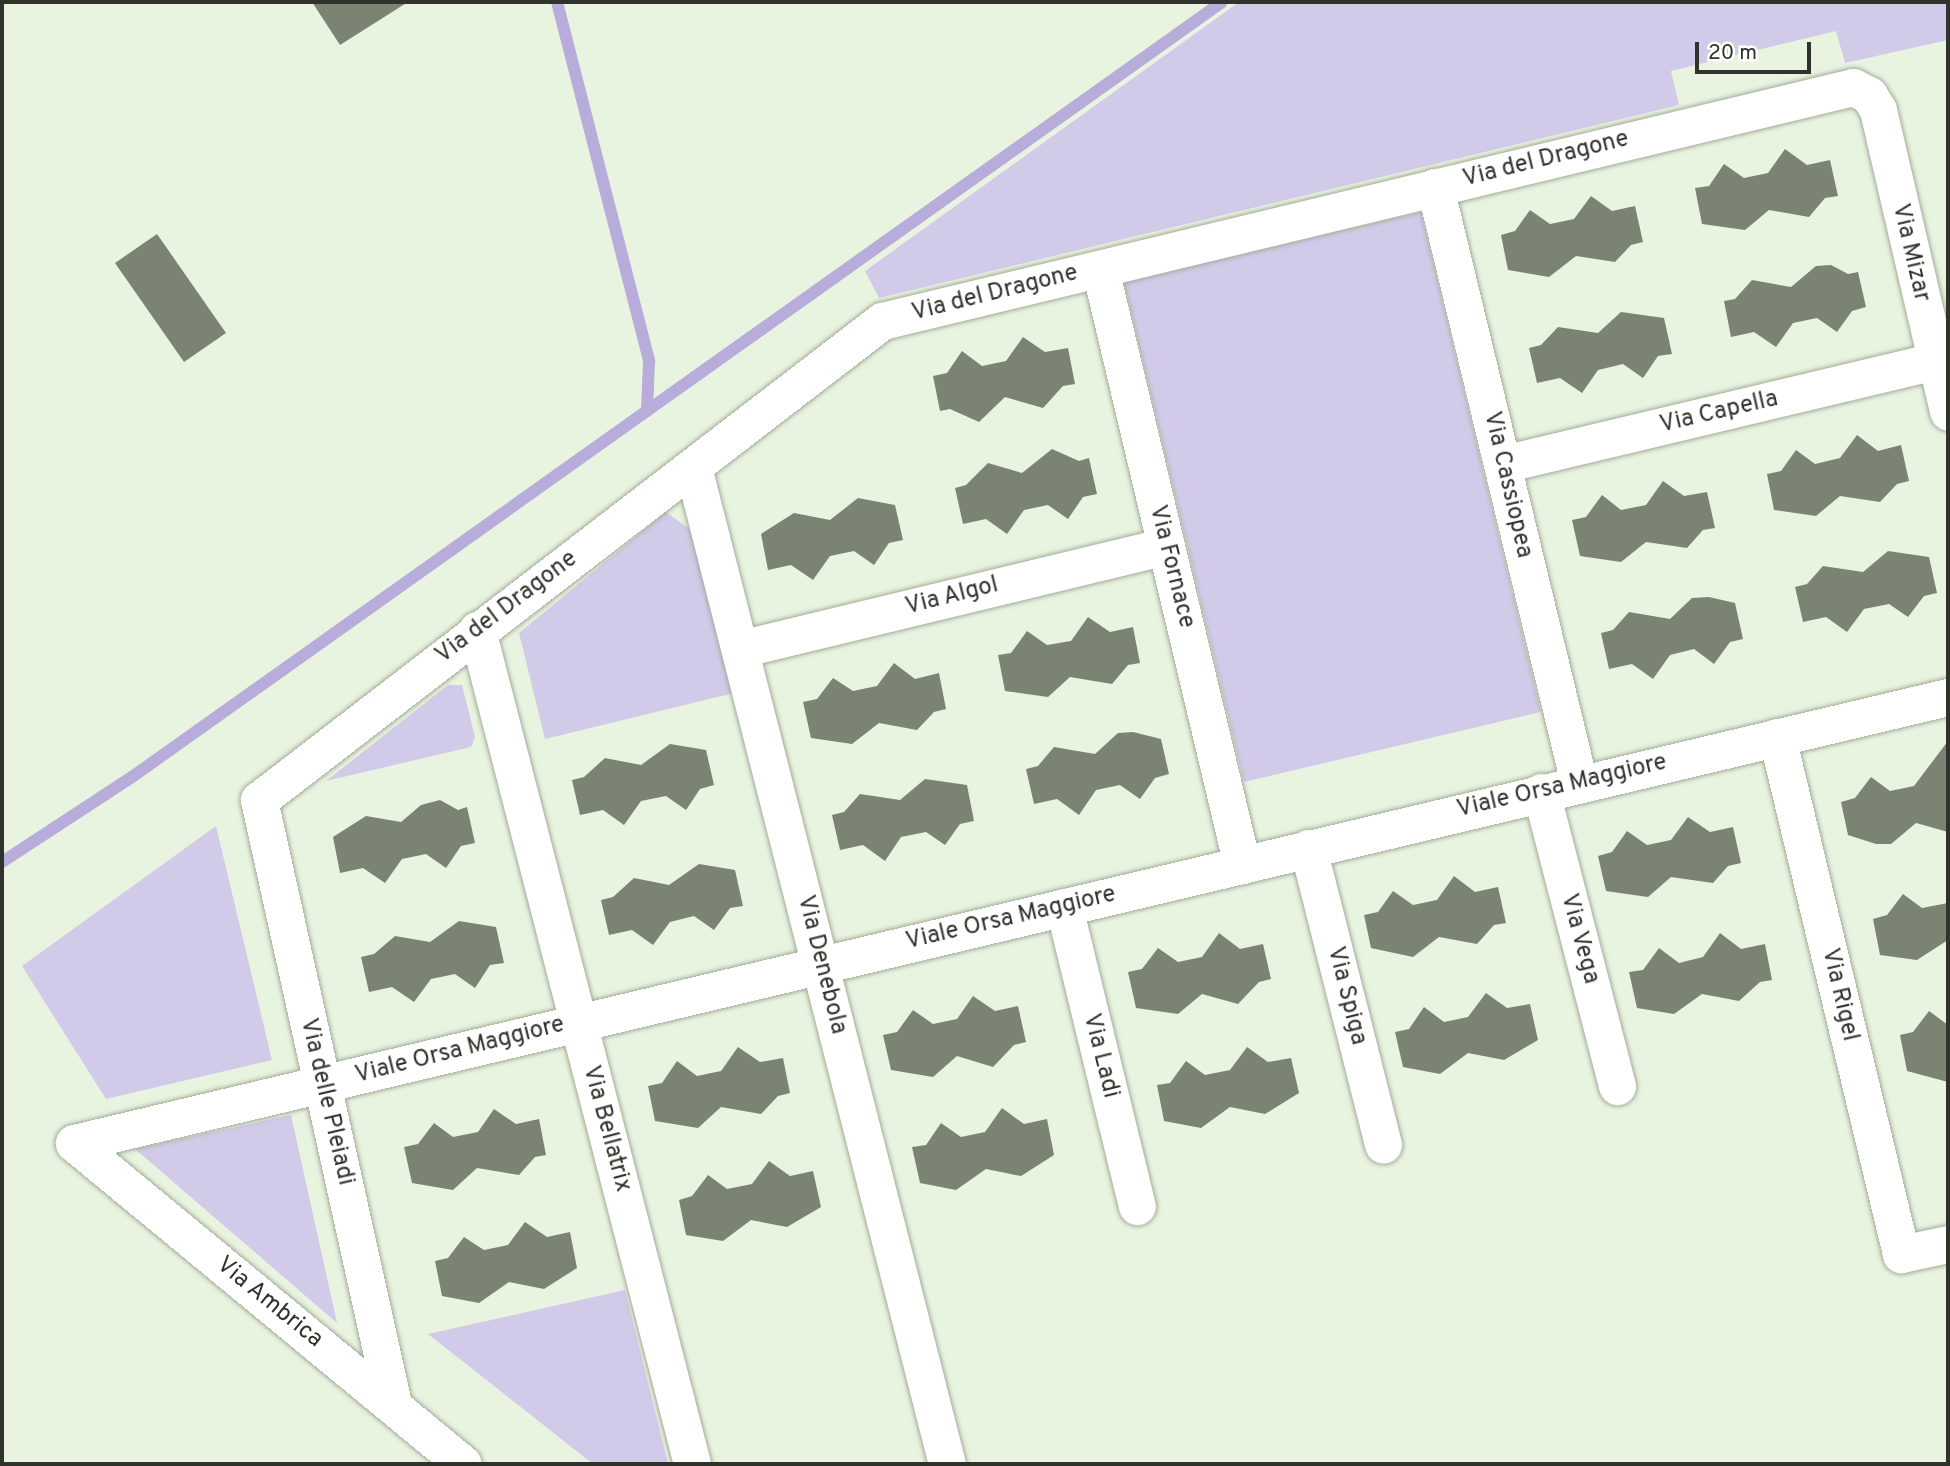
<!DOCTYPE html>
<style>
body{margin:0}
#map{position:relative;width:1950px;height:1466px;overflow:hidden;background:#e9f4e0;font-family:Overpass,sans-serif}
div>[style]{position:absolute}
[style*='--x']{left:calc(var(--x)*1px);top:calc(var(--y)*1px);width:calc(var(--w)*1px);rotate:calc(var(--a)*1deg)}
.green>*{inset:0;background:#d1cae9}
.stream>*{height:12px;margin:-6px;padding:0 6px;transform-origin:6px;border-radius:6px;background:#b8acda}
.building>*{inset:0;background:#7b8472}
.roads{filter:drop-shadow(0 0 2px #a2ac99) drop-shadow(0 0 2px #a2ac99)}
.street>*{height:37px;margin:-18.5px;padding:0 18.5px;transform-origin:18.5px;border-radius:18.5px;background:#fff}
span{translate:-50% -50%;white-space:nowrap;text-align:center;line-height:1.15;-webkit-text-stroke:6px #fff;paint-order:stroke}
.street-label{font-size:24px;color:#2f332b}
.frame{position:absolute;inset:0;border:4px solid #2f332b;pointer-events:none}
.scale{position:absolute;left:1695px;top:42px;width:116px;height:32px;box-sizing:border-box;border:4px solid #2f332b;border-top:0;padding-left:9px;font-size:21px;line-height:24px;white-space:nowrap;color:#2f332b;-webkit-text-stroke:5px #fff;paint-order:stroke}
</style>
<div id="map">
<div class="green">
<div style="clip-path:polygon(1239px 2px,1948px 2px,1948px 40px,1845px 63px,1836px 31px,1671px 71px,1679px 105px,879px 298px,865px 271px)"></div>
<div style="clip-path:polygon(1421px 212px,1541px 712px,1244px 782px,1124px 282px)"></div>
<div style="clip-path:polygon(666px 512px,699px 536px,734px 693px,545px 739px,519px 633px)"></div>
<div style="clip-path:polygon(448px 685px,462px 685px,475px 737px,471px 747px,326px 781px)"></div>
<div style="clip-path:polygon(216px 826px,272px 1060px,106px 1099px,22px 966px)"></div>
<div style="clip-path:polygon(291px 1115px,337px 1323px,135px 1149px)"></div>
<div style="clip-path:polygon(625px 1290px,668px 1464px,593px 1464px,428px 1334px)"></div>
</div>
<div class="stream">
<div style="--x:557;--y:2;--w:371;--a:75.6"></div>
<div style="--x:649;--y:361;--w:50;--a:92.3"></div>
<div style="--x:2;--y:862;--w:155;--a:-33.2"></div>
<div style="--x:132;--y:777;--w:1337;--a:-35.41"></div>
</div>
<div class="building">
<div style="clip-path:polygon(312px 2px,408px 2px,340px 45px)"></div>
<div style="clip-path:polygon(1785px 149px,1807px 165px,1830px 160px,1838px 196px,1825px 198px,1809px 217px,1769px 210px,1745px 230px,1702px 224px,1695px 188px,1709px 186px,1724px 164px,1744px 178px,1768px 173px)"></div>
<div style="clip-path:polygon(1591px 196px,1612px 211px,1635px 206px,1643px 242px,1631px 245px,1615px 262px,1576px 256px,1549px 277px,1508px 270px,1501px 235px,1515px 231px,1530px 210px,1550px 224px,1574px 219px)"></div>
<div style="clip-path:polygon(157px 234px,226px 333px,184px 362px,115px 263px)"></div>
<div style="clip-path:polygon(1831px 265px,1848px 274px,1858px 272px,1866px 307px,1852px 311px,1837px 332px,1817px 318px,1793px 323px,1776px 347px,1754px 332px,1731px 337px,1724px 301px,1735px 299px,1752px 280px,1791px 287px,1816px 266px)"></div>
<div style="clip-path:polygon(1621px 312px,1664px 318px,1672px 354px,1658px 356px,1643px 378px,1623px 364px,1598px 370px,1582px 393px,1560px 378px,1537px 383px,1529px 348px,1541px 345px,1558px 327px,1598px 333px)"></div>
<div style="clip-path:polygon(1023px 337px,1045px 352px,1068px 348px,1075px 384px,1063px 386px,1043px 408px,1005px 397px,979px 422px,950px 409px,940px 411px,933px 376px,947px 373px,962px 351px,982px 366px,1006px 361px)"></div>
<div style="clip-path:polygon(1857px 435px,1878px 451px,1901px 445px,1909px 481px,1897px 484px,1880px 502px,1840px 496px,1816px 516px,1774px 510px,1767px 474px,1781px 471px,1796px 450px,1815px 464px,1840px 458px)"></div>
<div style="clip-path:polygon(1052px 449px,1079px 461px,1089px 458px,1097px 494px,1083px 497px,1068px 519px,1048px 505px,1024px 510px,1007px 534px,986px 519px,963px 524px,955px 488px,966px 485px,988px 463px,1022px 473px)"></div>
<div style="clip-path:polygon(1663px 481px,1684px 496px,1707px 492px,1715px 528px,1703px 530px,1687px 548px,1646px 542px,1621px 562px,1580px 556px,1572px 520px,1586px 517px,1602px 495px,1621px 510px,1646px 505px)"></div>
<div style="clip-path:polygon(858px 498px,895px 505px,903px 540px,889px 543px,874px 565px,854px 551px,830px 556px,813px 580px,791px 565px,768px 570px,761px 534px,794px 513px,830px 520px)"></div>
<div style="clip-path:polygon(1888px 551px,1929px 557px,1937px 593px,1924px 596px,1908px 617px,1889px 604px,1864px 609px,1847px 632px,1826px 617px,1803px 622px,1795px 587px,1807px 584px,1823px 566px,1863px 572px)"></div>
<div style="clip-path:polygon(1709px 597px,1735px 603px,1743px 639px,1730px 642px,1714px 664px,1694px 649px,1670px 655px,1653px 679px,1632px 664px,1609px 669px,1601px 633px,1613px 630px,1629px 612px,1670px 619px,1692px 598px)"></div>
<div style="clip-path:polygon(1088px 617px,1110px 632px,1133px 627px,1140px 663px,1128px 665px,1112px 684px,1070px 677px,1048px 697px,1005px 691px,998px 655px,1011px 653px,1027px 631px,1047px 645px,1071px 641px)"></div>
<div style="clip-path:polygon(894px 663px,915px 679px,939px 673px,946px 709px,934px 712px,917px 730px,879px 723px,852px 744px,811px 738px,803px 702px,817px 699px,833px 678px,853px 691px,877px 686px)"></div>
<div style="clip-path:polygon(1133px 732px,1161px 739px,1169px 774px,1155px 778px,1140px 799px,1120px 785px,1096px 790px,1079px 815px,1057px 799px,1034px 804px,1026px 769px,1038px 766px,1054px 747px,1095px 754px,1118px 733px)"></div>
<div style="clip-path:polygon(1948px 741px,1948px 832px,1916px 823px,1891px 844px,1876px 844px,1848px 835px,1841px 802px,1855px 798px,1871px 777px,1890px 791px,1914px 786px)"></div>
<div style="clip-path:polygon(670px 744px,706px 750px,714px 785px,700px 789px,686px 810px,666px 796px,641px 801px,624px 825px,603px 810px,580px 815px,572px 780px,584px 777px,605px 758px,641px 765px)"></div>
<div style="clip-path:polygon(925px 779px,967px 785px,974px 821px,960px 824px,945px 845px,926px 832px,901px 837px,885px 861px,863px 845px,840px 850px,832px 815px,844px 812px,860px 794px,900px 800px)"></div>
<div style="clip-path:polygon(440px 800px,458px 810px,467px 807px,475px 843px,461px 846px,446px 868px,426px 854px,402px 859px,385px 883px,363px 868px,340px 873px,333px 837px,366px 816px,401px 822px,421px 805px)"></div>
<div style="clip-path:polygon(1688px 817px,1710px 832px,1733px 827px,1741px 863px,1728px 866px,1713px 883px,1671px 877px,1648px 897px,1606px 891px,1598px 856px,1612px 852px,1627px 831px,1647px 845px,1671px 840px)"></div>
<div style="clip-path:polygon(699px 864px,735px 870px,743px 906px,730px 908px,714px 930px,694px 916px,670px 922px,653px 945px,632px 930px,609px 935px,601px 900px,613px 897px,634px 878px,669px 885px)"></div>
<div style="clip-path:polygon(1454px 876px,1475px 892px,1498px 887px,1506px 923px,1494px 925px,1477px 944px,1439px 937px,1413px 957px,1371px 948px,1364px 915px,1378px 912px,1393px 891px,1413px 905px,1437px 900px)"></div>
<div style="clip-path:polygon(1903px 894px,1922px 908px,1948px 903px,1948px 940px,1917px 960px,1880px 955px,1873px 919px,1887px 915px)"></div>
<div style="clip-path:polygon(459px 921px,496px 927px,504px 963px,490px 965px,475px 988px,455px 974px,431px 979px,414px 1002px,392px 987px,369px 992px,361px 957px,374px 954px,395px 936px,430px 942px)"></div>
<div style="clip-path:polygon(1219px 933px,1240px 949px,1263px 944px,1271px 979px,1259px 982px,1238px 1004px,1202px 994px,1178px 1014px,1136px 1008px,1128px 972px,1142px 969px,1158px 948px,1178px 962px,1202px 957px)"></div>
<div style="clip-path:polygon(1720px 933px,1741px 949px,1765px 944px,1772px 980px,1760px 982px,1739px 1001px,1702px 994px,1674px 1014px,1637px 1008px,1629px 972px,1643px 970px,1659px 948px,1679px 963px,1703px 957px)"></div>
<div style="clip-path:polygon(1486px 993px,1507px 1008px,1530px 1004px,1538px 1040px,1504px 1060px,1468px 1053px,1440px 1074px,1403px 1067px,1395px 1032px,1409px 1029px,1424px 1007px,1444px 1022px,1468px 1017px)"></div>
<div style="clip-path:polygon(973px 996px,995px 1011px,1018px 1006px,1026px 1042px,1014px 1045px,993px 1067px,957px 1056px,933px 1077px,891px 1070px,883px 1035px,897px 1032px,913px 1010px,933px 1024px,957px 1019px)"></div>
<div style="clip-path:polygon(1929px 1011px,1948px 1025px,1948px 1082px,1907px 1071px,1900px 1035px,1913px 1032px)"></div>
<div style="clip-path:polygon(738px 1047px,760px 1062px,783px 1058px,790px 1093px,778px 1096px,761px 1114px,721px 1107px,698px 1128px,655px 1121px,648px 1086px,662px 1083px,677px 1061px,697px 1076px,721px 1071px)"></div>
<div style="clip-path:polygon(1247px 1047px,1268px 1062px,1291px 1058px,1299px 1093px,1265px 1114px,1230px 1107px,1201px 1128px,1164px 1121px,1157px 1085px,1170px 1083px,1186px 1061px,1205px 1075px,1230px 1070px)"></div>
<div style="clip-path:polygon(1002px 1108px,1024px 1124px,1047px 1119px,1054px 1155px,1021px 1176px,986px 1169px,956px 1190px,920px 1183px,912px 1147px,926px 1145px,941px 1123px,961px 1137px,985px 1132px)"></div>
<div style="clip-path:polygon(494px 1109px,516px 1124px,539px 1119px,546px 1155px,535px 1157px,519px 1175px,477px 1168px,453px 1190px,412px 1183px,404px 1147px,418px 1144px,434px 1123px,453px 1137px,478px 1132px)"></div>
<div style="clip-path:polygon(769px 1161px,790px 1176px,813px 1171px,821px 1207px,787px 1227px,751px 1220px,723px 1241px,686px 1235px,679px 1200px,692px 1196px,708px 1175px,727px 1189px,752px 1184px)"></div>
<div style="clip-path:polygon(525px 1222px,547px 1237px,570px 1232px,577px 1268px,544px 1289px,509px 1282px,479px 1303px,442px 1296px,435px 1261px,448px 1258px,464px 1237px,484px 1250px,508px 1245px)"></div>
</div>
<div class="roads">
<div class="street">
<div style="--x:1435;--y:187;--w:613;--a:76.42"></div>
<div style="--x:1100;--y:269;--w:613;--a:76.6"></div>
<div style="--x:1503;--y:464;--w:444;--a:-13.4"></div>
<div style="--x:693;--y:467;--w:1029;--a:75.71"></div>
<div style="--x:477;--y:630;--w:861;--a:75.54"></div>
<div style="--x:740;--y:649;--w:438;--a:-13.6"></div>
<div style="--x:1777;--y:737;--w:532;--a:76.51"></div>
<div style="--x:1901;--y:1254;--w:48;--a:-12"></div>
<div style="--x:1541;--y:792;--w:304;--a:75.5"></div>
<div style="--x:1308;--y:848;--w:306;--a:75.8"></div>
<div style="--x:1064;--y:907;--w:308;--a:76.3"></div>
<div style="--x:74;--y:1143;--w:1926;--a:-13.39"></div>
<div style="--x:74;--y:1143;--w:504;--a:39.53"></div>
<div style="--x:393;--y:1404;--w:619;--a:-102.51"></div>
<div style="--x:259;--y:800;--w:786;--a:-37.56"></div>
<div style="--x:882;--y:321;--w:999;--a:-13.55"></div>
<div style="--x:1853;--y:87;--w:18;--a:27"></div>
<div style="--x:1869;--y:95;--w:17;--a:59"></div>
<div style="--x:1878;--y:110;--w:310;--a:76.9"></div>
</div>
</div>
<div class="street-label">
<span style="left:1546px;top:160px;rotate:-14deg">Via del Dragone</span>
<span style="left:1910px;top:253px;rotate:77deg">Via Mizar</span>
<span style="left:995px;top:294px;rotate:-14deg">Via del Dragone</span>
<span style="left:1719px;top:413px;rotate:-13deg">Via Capella</span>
<span style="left:1507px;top:485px;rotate:77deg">Via Cassiopea</span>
<span style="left:1171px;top:567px;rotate:76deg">Via Fornace</span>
<span style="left:952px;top:597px;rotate:-14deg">Via Algol</span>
<span style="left:507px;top:608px;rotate:-37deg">Via del Dragone</span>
<span style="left:1562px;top:787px;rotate:-13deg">Viale Orsa Maggiore</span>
<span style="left:1011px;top:919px;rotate:-13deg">Viale Orsa Maggiore</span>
<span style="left:1579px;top:939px;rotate:75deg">Via Vega</span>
<span style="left:821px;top:965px;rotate:76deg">Via Denebola</span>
<span style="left:1839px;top:995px;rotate:77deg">Via Rigel</span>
<span style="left:1346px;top:996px;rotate:76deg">Via Spiga</span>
<span style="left:460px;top:1051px;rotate:-14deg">Viale Orsa Maggiore</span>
<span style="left:1100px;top:1056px;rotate:76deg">Via Ladi</span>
<span style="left:326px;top:1102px;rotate:77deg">Via delle Pleiadi</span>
<span style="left:606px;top:1129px;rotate:75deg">Via Bellatrix</span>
<span style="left:269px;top:1303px;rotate:39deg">Via Ambrica</span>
</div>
<div class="frame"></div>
<div class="scale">20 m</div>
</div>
